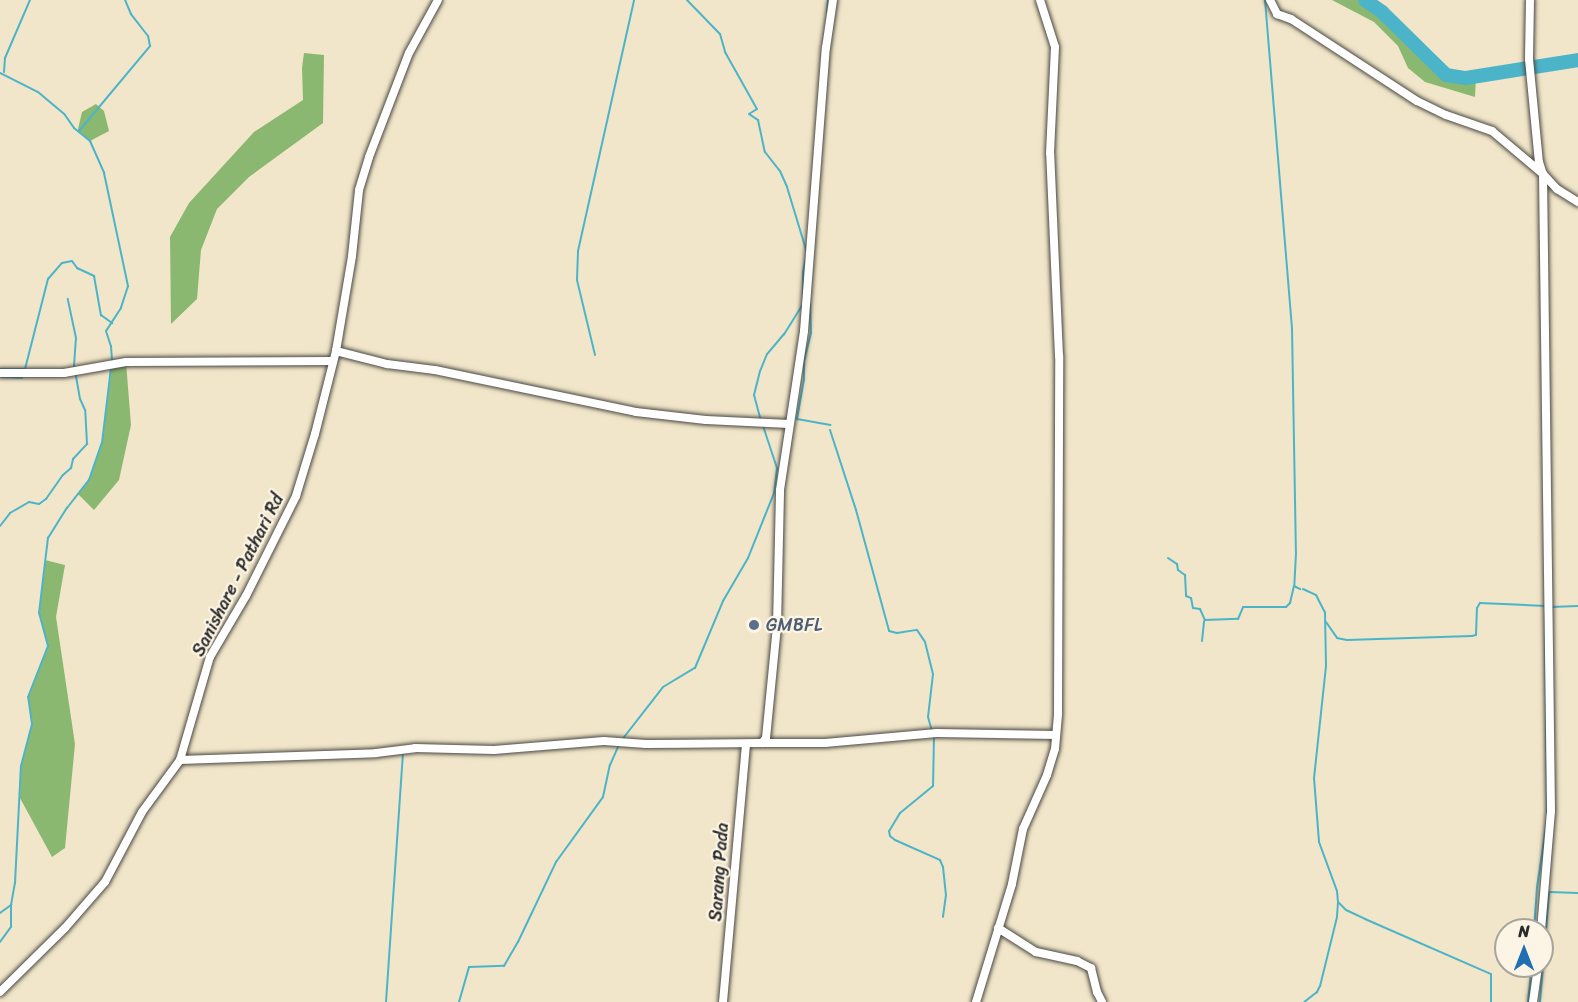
<!DOCTYPE html>
<style>
body{margin:0}
#map{position:relative;width:1578px;height:1002px;overflow:hidden;background:#f1e6c9;font-family:Sriracha,sans-serif}
div>[style]{position:absolute}
[style*='--x']{left:calc(var(--x)*1px);top:calc(var(--y)*1px);width:calc(var(--w)*1px);rotate:calc(var(--a)*1deg)}
.forest>*{inset:0;background:#8bb871}
.stream>*{height:2px;margin:-1px;padding:0 1px;transform-origin:1px;border-radius:1px;background:#4bb4c9}
.river>*{height:14px;margin:-7px;padding:0 7px;transform-origin:7px;border-radius:7px;background:#4bb4c9}
.roads{filter:drop-shadow(0 0 2px #494743) drop-shadow(0 0 2px #494743)}
.minor>*{height:8px;margin:-4px;padding:0 4px;transform-origin:4px;border-radius:4px;background:#fff}
.dots>*{width:16px;height:16px;translate:-50% -50%;box-sizing:border-box;border:3px solid #fcf5e5;border-radius:50%}
span{translate:-50% -50%;white-space:nowrap;text-align:center;line-height:1.15;-webkit-text-stroke:4.5px #fcf5e5;paint-order:stroke}
.street-label{font-size:18px;color:#2b2b2b}
.service-label{font-size:18px;color:#4e5e75}
.left{translate:0 -50%;text-align:left}
.north{position:absolute;left:1494px;top:918px;width:60px;height:60px;box-sizing:border-box;background:#fcf5e5;border:2px solid #a8a49b;border-radius:50%;rotate:0deg;font-size:16px;font-weight:700;line-height:24px;text-align:center;color:#2b2b2b}
.north::after{content:'';display:block;margin:auto;width:21px;height:27px;background:#1f6fb2;clip-path:polygon(50% 0,100% 100%,50% 72%,0 100%)}
</style>
<div id="map">
<div class="forest">
<div style="clip-path:polygon(1332px 0,1365px 0,1382px 12px,1446px 75px,1466px 78px,1476px 76px,1475px 97px,1425px 82px,1408px 68px,1398px 46px,1374px 22px)"></div>
<div style="clip-path:polygon(304px 53px,324px 55px,323px 123px,249px 177px,217px 209px,201px 250px,197px 299px,171px 324px,170px 237px,189px 203px,254px 132px,303px 100px,302px 68px)"></div>
<div style="clip-path:polygon(96px 104px,104px 111px,109px 131px,90px 141px,78px 132px,78px 129px,82px 112px)"></div>
<div style="clip-path:polygon(126px 362px,131px 425px,119px 480px,94px 510px,78px 494px,89px 480px,102px 443px,112px 365px)"></div>
<div style="clip-path:polygon(45px 560px,65px 565px,56px 617px,75px 744px,65px 848px,52px 857px,20px 798px,21px 766px,32px 724px,28px 697px,48px 646px,39px 613px)"></div>
</div>
<div class="stream">
<div style="--x:687;--y:0;--w:47;--a:45.9"></div>
<div style="--x:720;--y:34;--w:19;--a:74"></div>
<div style="--x:725;--y:52;--w:65;--a:60.7"></div>
<div style="--x:757;--y:109;--w:9;--a:148"></div>
<div style="--x:749;--y:114;--w:11;--a:34"></div>
<div style="--x:758;--y:120;--w:33;--a:78"></div>
<div style="--x:765;--y:152;--w:24;--a:52"></div>
<div style="--x:780;--y:171;--w:17;--a:66"></div>
<div style="--x:787;--y:187;--w:69;--a:73.1"></div>
<div style="--x:807;--y:253;--w:19;--a:102"></div>
<div style="--x:803;--y:272;--w:32;--a:90"></div>
<div style="--x:803;--y:304;--w:36;--a:122"></div>
<div style="--x:784;--y:334;--w:26;--a:130"></div>
<div style="--x:767;--y:354;--w:18;--a:112"></div>
<div style="--x:760;--y:371;--w:25;--a:104"></div>
<div style="--x:754;--y:395;--w:27;--a:75"></div>
<div style="--x:1265;--y:0;--w:329;--a:85.3"></div>
<div style="--x:1292;--y:328;--w:225;--a:89"></div>
<div style="--x:1296;--y:553;--w:33;--a:93"></div>
<div style="--x:1294;--y:586;--w:7;--a:27"></div>
<div style="--x:827;--y:12;--w:12;--a:-85"></div>
<div style="--x:4;--y:72;--w:14;--a:-86"></div>
<div style="--x:5;--y:58;--w:63;--a:-66.7"></div>
<div style="--x:0;--y:73;--w:42;--a:26.6"></div>
<div style="--x:38;--y:92;--w:35;--a:40"></div>
<div style="--x:65;--y:115;--w:16;--a:55"></div>
<div style="--x:74;--y:128;--w:21;--a:39"></div>
<div style="--x:90;--y:141;--w:35;--a:66"></div>
<div style="--x:104;--y:173;--w:116;--a:78"></div>
<div style="--x:128;--y:286;--w:23;--a:108"></div>
<div style="--x:121;--y:308;--w:27;--a:123"></div>
<div style="--x:106;--y:331;--w:16;--a:72"></div>
<div style="--x:111;--y:346;--w:16;--a:86"></div>
<div style="--x:79;--y:131;--w:111;--a:-50.1"></div>
<div style="--x:150;--y:46;--w:10;--a:-101"></div>
<div style="--x:148;--y:36;--w:28;--a:-128"></div>
<div style="--x:131;--y:14;--w:15;--a:-113"></div>
<div style="--x:810;--y:304;--w:29;--a:88"></div>
<div style="--x:811;--y:333;--w:29;--a:104"></div>
<div style="--x:804;--y:361;--w:18;--a:90"></div>
<div style="--x:804;--y:379;--w:41;--a:99.9"></div>
<div style="--x:797;--y:419;--w:34;--a:10"></div>
<div style="--x:595;--y:355;--w:77;--a:-103.5"></div>
<div style="--x:577;--y:280;--w:29;--a:-88"></div>
<div style="--x:578;--y:251;--w:257;--a:-77.4"></div>
<div style="--x:0;--y:369;--w:25;--a:0"></div>
<div style="--x:25;--y:369;--w:93;--a:-75.7"></div>
<div style="--x:48;--y:279;--w:21;--a:-49"></div>
<div style="--x:62;--y:263;--w:10;--a:-11"></div>
<div style="--x:72;--y:261;--w:9;--a:54"></div>
<div style="--x:77;--y:268;--w:19;--a:25"></div>
<div style="--x:94;--y:276;--w:40;--a:80"></div>
<div style="--x:101;--y:315;--w:14;--a:36"></div>
<div style="--x:2;--y:377;--w:20;--a:3"></div>
<div style="--x:22;--y:378;--w:4;--a:-76"></div>
<div style="--x:830;--y:430;--w:84;--a:72"></div>
<div style="--x:856;--y:510;--w:125;--a:74.7"></div>
<div style="--x:889;--y:631;--w:8;--a:14"></div>
<div style="--x:897;--y:633;--w:20;--a:-9"></div>
<div style="--x:917;--y:630;--w:14;--a:56"></div>
<div style="--x:925;--y:642;--w:33;--a:76"></div>
<div style="--x:933;--y:674;--w:43;--a:96.6"></div>
<div style="--x:928;--y:717;--w:15;--a:74"></div>
<div style="--x:0;--y:526;--w:16;--a:-52"></div>
<div style="--x:10;--y:513;--w:22;--a:-30"></div>
<div style="--x:29;--y:502;--w:10;--a:11"></div>
<div style="--x:39;--y:504;--w:9;--a:-36"></div>
<div style="--x:46;--y:499;--w:29;--a:-55"></div>
<div style="--x:63;--y:475;--w:11;--a:-41"></div>
<div style="--x:71;--y:468;--w:9;--a:-77"></div>
<div style="--x:73;--y:459;--w:21;--a:-47"></div>
<div style="--x:87;--y:444;--w:34;--a:-93"></div>
<div style="--x:85;--y:410;--w:12;--a:-114"></div>
<div style="--x:80;--y:399;--w:34;--a:-100"></div>
<div style="--x:74;--y:366;--w:28;--a:-86"></div>
<div style="--x:76;--y:338;--w:40;--a:-102"></div>
<div style="--x:1168;--y:558;--w:11;--a:34"></div>
<div style="--x:1177;--y:564;--w:6;--a:81"></div>
<div style="--x:1178;--y:570;--w:9;--a:36"></div>
<div style="--x:1185;--y:575;--w:21;--a:87"></div>
<div style="--x:1186;--y:596;--w:5;--a:22"></div>
<div style="--x:1191;--y:598;--w:10;--a:79"></div>
<div style="--x:1193;--y:608;--w:7;--a:8"></div>
<div style="--x:1200;--y:609;--w:12;--a:66"></div>
<div style="--x:1205;--y:620;--w:33;--a:-2"></div>
<div style="--x:1238;--y:619;--w:13;--a:-67"></div>
<div style="--x:1243;--y:607;--w:43;--a:0"></div>
<div style="--x:1286;--y:607;--w:6;--a:-45"></div>
<div style="--x:1290;--y:603;--w:17;--a:-77"></div>
<div style="--x:1303;--y:589;--w:14;--a:25"></div>
<div style="--x:1316;--y:595;--w:20;--a:63"></div>
<div style="--x:1325;--y:613;--w:53;--a:88.9"></div>
<div style="--x:1326;--y:666;--w:113;--a:96.1"></div>
<div style="--x:1314;--y:778;--w:64;--a:85.5"></div>
<div style="--x:1319;--y:842;--w:52;--a:69.8"></div>
<div style="--x:1337;--y:891;--w:11;--a:85"></div>
<div style="--x:1338;--y:902;--w:15;--a:94"></div>
<div style="--x:1337;--y:917;--w:71;--a:103.8"></div>
<div style="--x:1320;--y:986;--w:7;--a:117"></div>
<div style="--x:1317;--y:992;--w:16;--a:142"></div>
<div style="--x:1551;--y:607;--w:27;--a:-2"></div>
<div style="--x:1545;--y:613;--w:201;--a:89.4"></div>
<div style="--x:1326;--y:622;--w:19;--a:55"></div>
<div style="--x:1337;--y:638;--w:10;--a:11"></div>
<div style="--x:1347;--y:640;--w:125;--a:-1.8"></div>
<div style="--x:1472;--y:636;--w:4;--a:-14"></div>
<div style="--x:1476;--y:635;--w:27;--a:-88"></div>
<div style="--x:1477;--y:608;--w:6;--a:-59"></div>
<div style="--x:1480;--y:603;--w:65;--a:2.6"></div>
<div style="--x:1202;--y:641;--w:20;--a:-84"></div>
<div style="--x:934;--y:736;--w:50;--a:91.1"></div>
<div style="--x:933;--y:786;--w:43;--a:140.7"></div>
<div style="--x:900;--y:813;--w:21;--a:121"></div>
<div style="--x:889;--y:831;--w:5;--a:79"></div>
<div style="--x:890;--y:836;--w:6;--a:39"></div>
<div style="--x:895;--y:840;--w:49;--a:24"></div>
<div style="--x:940;--y:860;--w:8;--a:67"></div>
<div style="--x:943;--y:867;--w:28;--a:84"></div>
<div style="--x:946;--y:895;--w:22;--a:98"></div>
<div style="--x:621;--y:741;--w:68;--a:-52.1"></div>
<div style="--x:663;--y:687;--w:37;--a:-31"></div>
<div style="--x:695;--y:668;--w:73;--a:-67.3"></div>
<div style="--x:723;--y:601;--w:50;--a:-59.8"></div>
<div style="--x:748;--y:558;--w:70;--a:-68.2"></div>
<div style="--x:774;--y:493;--w:25;--a:-83"></div>
<div style="--x:777;--y:468;--w:44;--a:-108.4"></div>
<div style="--x:1338;--y:902;--w:11;--a:45"></div>
<div style="--x:1346;--y:910;--w:21;--a:25"></div>
<div style="--x:1365;--y:919;--w:137;--a:23.6"></div>
<div style="--x:1491;--y:974;--w:28;--a:90"></div>
<div style="--x:0;--y:913;--w:14;--a:-36"></div>
<div style="--x:11;--y:905;--w:22;--a:-80"></div>
<div style="--x:15;--y:883;--w:117;--a:-87.1"></div>
<div style="--x:21;--y:766;--w:43;--a:-75.3"></div>
<div style="--x:32;--y:724;--w:27;--a:-98"></div>
<div style="--x:28;--y:697;--w:55;--a:-68.6"></div>
<div style="--x:48;--y:646;--w:34;--a:-105"></div>
<div style="--x:39;--y:613;--w:76;--a:-83.2"></div>
<div style="--x:48;--y:538;--w:36;--a:-58"></div>
<div style="--x:67;--y:508;--w:36;--a:-52"></div>
<div style="--x:89;--y:480;--w:39;--a:-71"></div>
<div style="--x:102;--y:443;--w:76;--a:-83.2"></div>
<div style="--x:1534;--y:930;--w:43;--a:-86"></div>
<div style="--x:1537;--y:887;--w:68;--a:-81.5"></div>
<div style="--x:0;--y:942;--w:19;--a:-54"></div>
<div style="--x:11;--y:927;--w:22;--a:-90"></div>
<div style="--x:386;--y:1002;--w:249;--a:-86.1"></div>
<div style="--x:459;--y:1002;--w:36;--a:-74"></div>
<div style="--x:469;--y:967;--w:35;--a:-2"></div>
<div style="--x:504;--y:966;--w:28;--a:-60"></div>
<div style="--x:518;--y:942;--w:89;--a:-64.6"></div>
<div style="--x:556;--y:862;--w:80;--a:-54.1"></div>
<div style="--x:603;--y:797;--w:33;--a:-78"></div>
<div style="--x:610;--y:765;--w:22;--a:-66"></div>
<div style="--x:1528;--y:1002;--w:36;--a:-84"></div>
<div style="--x:1540;--y:1002;--w:110;--a:-85.3"></div>
<div style="--x:1549;--y:892;--w:29;--a:2"></div>
</div>
<div class="river">
<div style="--x:1365;--y:0;--w:21;--a:35"></div>
<div style="--x:1382;--y:12;--w:90;--a:44.5"></div>
<div style="--x:1446;--y:75;--w:20;--a:9"></div>
<div style="--x:1466;--y:78;--w:113;--a:-9.1"></div>
</div>
<div class="roads">
<div class="minor">
<div style="--x:1270;--y:0;--w:16;--a:63"></div>
<div style="--x:1277;--y:14;--w:15;--a:20"></div>
<div style="--x:1291;--y:19;--w:150;--a:33.1"></div>
<div style="--x:1417;--y:101;--w:32;--a:26"></div>
<div style="--x:1446;--y:115;--w:49;--a:19.2"></div>
<div style="--x:1492;--y:131;--w:67;--a:40.1"></div>
<div style="--x:1543;--y:174;--w:637;--a:89.28"></div>
<div style="--x:1551;--y:811;--w:119;--a:94.8"></div>
<div style="--x:1530;--y:0;--w:59;--a:91"></div>
<div style="--x:1529;--y:59;--w:103;--a:84.5"></div>
<div style="--x:1539;--y:162;--w:13;--a:72"></div>
<div style="--x:1543;--y:174;--w:21;--a:47"></div>
<div style="--x:1557;--y:189;--w:25;--a:32"></div>
<div style="--x:336;--y:351;--w:53;--a:14.3"></div>
<div style="--x:387;--y:364;--w:48;--a:7.1"></div>
<div style="--x:435;--y:370;--w:205;--a:11.8"></div>
<div style="--x:636;--y:412;--w:70;--a:6.5"></div>
<div style="--x:706;--y:420;--w:83;--a:2.8"></div>
<div style="--x:0;--y:373;--w:64;--a:0"></div>
<div style="--x:64;--y:373;--w:63;--a:-10.1"></div>
<div style="--x:126;--y:362;--w:207;--a:-0.3"></div>
<div style="--x:762;--y:743;--w:63;--a:0"></div>
<div style="--x:825;--y:743;--w:112;--a:-5.1"></div>
<div style="--x:937;--y:733;--w:119;--a:1"></div>
<div style="--x:180;--y:760;--w:196;--a:-2"></div>
<div style="--x:376;--y:753;--w:39;--a:-7"></div>
<div style="--x:415;--y:748;--w:79;--a:1.5"></div>
<div style="--x:494;--y:750;--w:110;--a:-4.7"></div>
<div style="--x:604;--y:741;--w:42;--a:4.1"></div>
<div style="--x:646;--y:744;--w:116;--a:-0.5"></div>
<div style="--x:762;--y:743;--w:6;--a:-51"></div>
<div style="--x:766;--y:738;--w:114;--a:-84.4"></div>
<div style="--x:777;--y:625;--w:135;--a:-88.7"></div>
<div style="--x:780;--y:490;--w:161;--a:-81.4"></div>
<div style="--x:804;--y:331;--w:284;--a:-85.6"></div>
<div style="--x:826;--y:48;--w:49;--a:-81.7"></div>
<div style="--x:998;--y:928;--w:45;--a:32.3"></div>
<div style="--x:1036;--y:952;--w:42;--a:12.4"></div>
<div style="--x:1077;--y:961;--w:16;--a:27"></div>
<div style="--x:1091;--y:968;--w:25;--a:76"></div>
<div style="--x:1097;--y:992;--w:11;--a:63"></div>
<div style="--x:0;--y:992;--w:91;--a:-44.6"></div>
<div style="--x:65;--y:928;--w:61;--a:-49"></div>
<div style="--x:105;--y:882;--w:79;--a:-62.1"></div>
<div style="--x:142;--y:812;--w:64;--a:-53.8"></div>
<div style="--x:180;--y:760;--w:107;--a:-73.8"></div>
<div style="--x:210;--y:657;--w:71;--a:-59.5"></div>
<div style="--x:246;--y:596;--w:112;--a:-63.4"></div>
<div style="--x:296;--y:496;--w:65;--a:-73"></div>
<div style="--x:315;--y:434;--w:86;--a:-75.8"></div>
<div style="--x:336;--y:351;--w:96;--a:-80.4"></div>
<div style="--x:352;--y:256;--w:66;--a:-83.9"></div>
<div style="--x:359;--y:190;--w:34;--a:-73"></div>
<div style="--x:369;--y:157;--w:111;--a:-69"></div>
<div style="--x:409;--y:53;--w:60;--a:-61.3"></div>
<div style="--x:723;--y:1002;--w:259;--a:-84.9"></div>
<div style="--x:976;--y:1002;--w:123;--a:-73"></div>
<div style="--x:1012;--y:884;--w:56;--a:-78.7"></div>
<div style="--x:1023;--y:829;--w:59;--a:-66"></div>
<div style="--x:1047;--y:775;--w:27;--a:-73"></div>
<div style="--x:1055;--y:749;--w:36;--a:-85"></div>
<div style="--x:1058;--y:713;--w:357;--a:-89.8"></div>
<div style="--x:1059;--y:356;--w:203;--a:-92.5"></div>
<div style="--x:1050;--y:153;--w:106;--a:-87.3"></div>
<div style="--x:1055;--y:47;--w:49;--a:-107.7"></div>
<div style="--x:1533;--y:1002;--w:36;--a:-82"></div>
</div>
</div>
<div class="dots">
<div style="left:754px;top:625px;background:#5c6f8a"></div>
</div>
<div class="street-label">
<span style="left:238px;top:575px;rotate:-63deg">Sanishare - Pathari Rd</span>
<span style="left:719px;top:872px;rotate:-86deg">Sarang Pada</span>
</div>
<div class="service-label">
<span class="left" style="left:766px;top:625px">GMBFL</span>
</div>
<div class="north">N</div>
</div>
